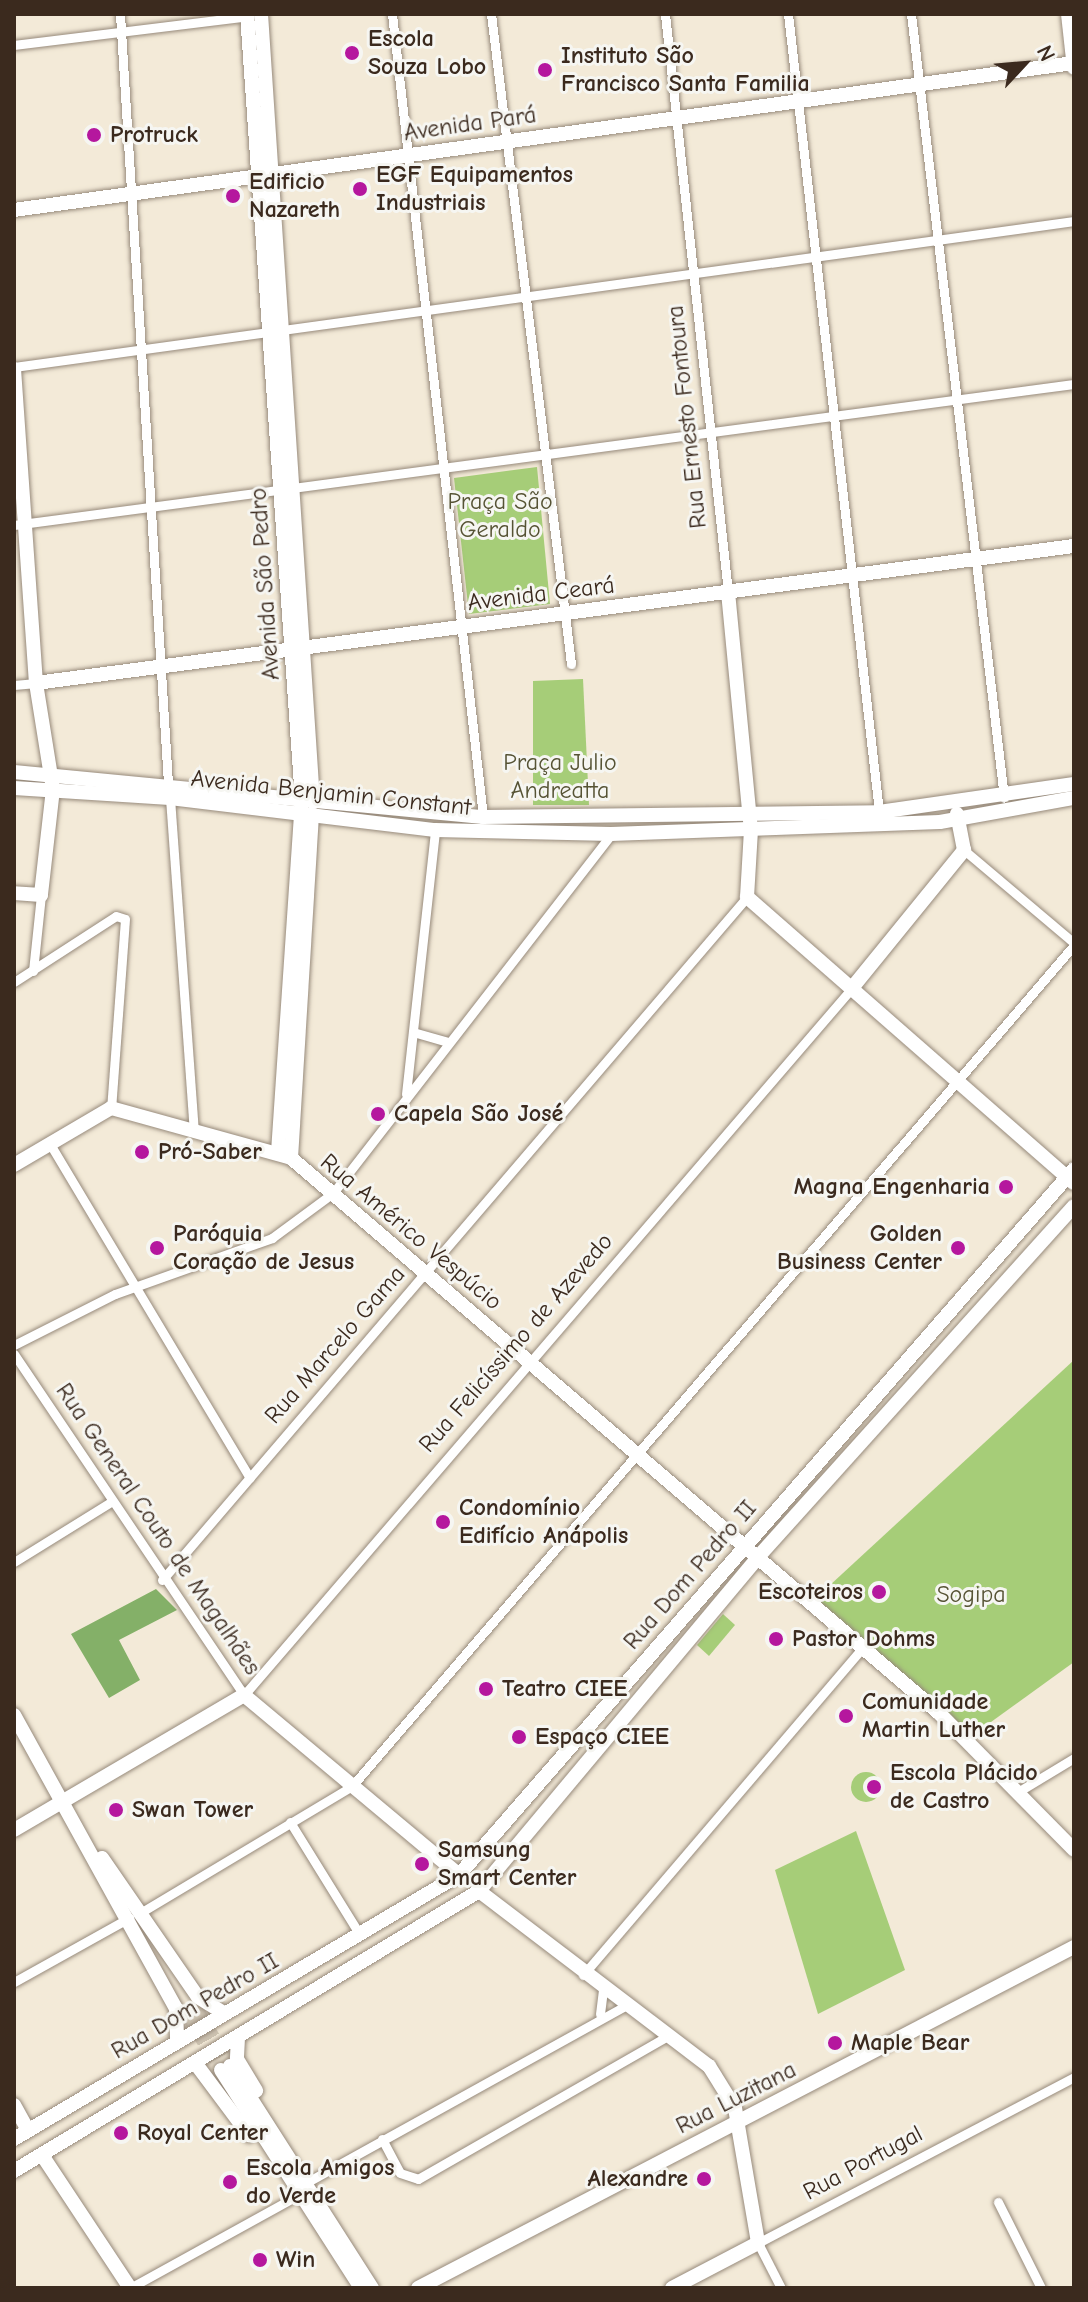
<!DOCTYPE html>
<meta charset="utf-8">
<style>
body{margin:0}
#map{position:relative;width:1088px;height:2302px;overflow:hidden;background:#f3ead8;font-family:"Comic Neue",sans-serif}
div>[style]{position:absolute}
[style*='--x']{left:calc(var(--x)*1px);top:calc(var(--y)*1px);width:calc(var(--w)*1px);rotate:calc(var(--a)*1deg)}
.green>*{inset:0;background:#a6cd78}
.round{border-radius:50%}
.forest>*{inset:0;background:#84b068}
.secondary-tunnel>*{height:14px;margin-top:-7px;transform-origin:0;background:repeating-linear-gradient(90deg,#cec4b3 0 14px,transparent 0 21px)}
.roads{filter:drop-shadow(0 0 2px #978a7b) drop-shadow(0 0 2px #978a7b)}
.street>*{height:9px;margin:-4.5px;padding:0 4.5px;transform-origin:4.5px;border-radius:4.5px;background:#fff}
.secondary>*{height:14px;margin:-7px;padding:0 7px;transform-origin:7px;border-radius:7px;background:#fff}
.primary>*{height:14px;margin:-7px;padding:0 7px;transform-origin:7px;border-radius:7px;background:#fff}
.dots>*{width:22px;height:22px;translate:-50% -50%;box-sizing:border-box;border:4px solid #f6f6f2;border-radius:50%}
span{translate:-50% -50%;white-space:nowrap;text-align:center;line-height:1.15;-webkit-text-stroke:6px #f6f6f2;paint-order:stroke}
.poi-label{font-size:24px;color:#3b2a1e;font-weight:700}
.left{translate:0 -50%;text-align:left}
.right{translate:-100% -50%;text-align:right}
.street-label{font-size:24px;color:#3b2a1e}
.park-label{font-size:24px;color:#565334}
.frame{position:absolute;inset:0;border:16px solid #3b2a1e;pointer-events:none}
.north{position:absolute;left:984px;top:24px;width:80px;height:80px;-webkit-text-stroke:6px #f6f6f2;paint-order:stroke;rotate:64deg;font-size:22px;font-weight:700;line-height:32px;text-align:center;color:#3b2a1e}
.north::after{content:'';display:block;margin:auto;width:28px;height:36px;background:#3b2a1e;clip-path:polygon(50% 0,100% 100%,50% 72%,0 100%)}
</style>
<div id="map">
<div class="green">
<div style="clip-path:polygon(537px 467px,550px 604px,469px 614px,454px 478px)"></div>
<div style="clip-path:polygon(583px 679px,589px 805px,533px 805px,533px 681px)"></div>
<div style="clip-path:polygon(1074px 1360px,1074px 1662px,973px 1735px,816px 1598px)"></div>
<div style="clip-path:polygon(723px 1614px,735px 1625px,709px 1656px,697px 1645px)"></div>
<div class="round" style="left:851px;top:1772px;width:30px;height:30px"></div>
<div style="clip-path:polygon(856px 1831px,905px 1970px,818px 2014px,775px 1870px)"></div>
</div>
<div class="forest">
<div style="clip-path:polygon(156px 1589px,177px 1610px,119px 1640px,140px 1680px,109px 1698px,71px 1634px)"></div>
</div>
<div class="secondary-tunnel">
<div style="--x:195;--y:2007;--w:69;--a:59.3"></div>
<div style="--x:186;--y:2012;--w:68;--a:58.9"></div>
</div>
<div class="roads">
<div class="street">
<div style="--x:120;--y:14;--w:770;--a:86.43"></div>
<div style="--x:392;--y:14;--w:808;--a:83.53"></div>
<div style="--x:491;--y:14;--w:655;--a:82.98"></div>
<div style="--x:665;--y:14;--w:581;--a:83.78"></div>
<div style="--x:788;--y:14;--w:803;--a:83.49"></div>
<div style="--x:911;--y:14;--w:789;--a:83.23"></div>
<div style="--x:14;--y:45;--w:237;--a:-7"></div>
<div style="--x:14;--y:367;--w:1070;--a:-7.84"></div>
<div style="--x:14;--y:525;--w:1069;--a:-7.58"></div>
<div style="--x:14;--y:685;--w:22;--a:-5"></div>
<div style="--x:170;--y:798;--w:335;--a:85.9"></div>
<div style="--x:964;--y:850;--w:144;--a:40.2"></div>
<div style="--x:33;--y:971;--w:76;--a:-84"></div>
<div style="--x:14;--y:982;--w:121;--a:-32.9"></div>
<div style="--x:116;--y:916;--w:9;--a:18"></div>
<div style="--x:125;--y:919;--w:190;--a:94.2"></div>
<div style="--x:413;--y:1032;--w:35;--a:16"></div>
<div style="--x:406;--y:1094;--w:266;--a:-83.7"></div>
<div style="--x:50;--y:1144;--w:389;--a:59.1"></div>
<div style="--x:14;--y:1345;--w:113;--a:-26.8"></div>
<div style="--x:115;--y:1294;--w:167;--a:-19.6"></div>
<div style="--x:272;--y:1238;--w:76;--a:-36.4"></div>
<div style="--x:333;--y:1193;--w:454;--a:-52.2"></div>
<div style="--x:14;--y:1354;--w:411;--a:56"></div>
<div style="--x:244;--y:1695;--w:932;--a:-49.31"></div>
<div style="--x:14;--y:1562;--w:112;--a:-31.8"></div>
<div style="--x:162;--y:1580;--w:899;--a:-49.42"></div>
<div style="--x:1021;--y:1790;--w:62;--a:-31.1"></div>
<div style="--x:290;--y:1822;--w:133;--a:58.2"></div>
<div style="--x:145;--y:1910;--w:241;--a:-30.9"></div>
<div style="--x:352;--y:1786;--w:1108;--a:-49.35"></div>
<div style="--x:583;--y:1975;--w:431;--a:-49.5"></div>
<div style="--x:14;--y:1982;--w:132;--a:-29.1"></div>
<div style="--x:600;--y:2014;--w:23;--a:-83"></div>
<div style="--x:382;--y:2139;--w:38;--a:62"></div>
<div style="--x:400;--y:2173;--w:19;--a:18"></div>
<div style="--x:418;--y:2179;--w:286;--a:-29.8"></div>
<div style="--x:302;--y:2185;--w:367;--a:-29"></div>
<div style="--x:998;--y:2202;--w:96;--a:63.4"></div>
<div style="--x:130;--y:2288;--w:184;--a:-28.9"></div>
<div style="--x:781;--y:2288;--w:51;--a:-117.1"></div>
<div style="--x:758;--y:2243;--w:357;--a:-27.7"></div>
</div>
<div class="secondary">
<div style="--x:247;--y:14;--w:788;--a:86"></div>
<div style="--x:302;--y:800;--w:353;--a:93.9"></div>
<div style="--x:261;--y:14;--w:790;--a:86.22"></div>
<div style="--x:1068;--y:14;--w:54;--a:83.7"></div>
<div style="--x:14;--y:210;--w:1070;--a:-7.9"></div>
<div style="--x:14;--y:369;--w:315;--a:86"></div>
<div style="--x:36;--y:683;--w:107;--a:80.9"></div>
<div style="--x:53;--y:789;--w:107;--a:96.5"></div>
<div style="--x:41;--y:895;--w:27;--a:-176"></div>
<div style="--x:728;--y:592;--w:239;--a:84.5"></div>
<div style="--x:751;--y:830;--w:67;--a:93.4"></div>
<div style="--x:747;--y:897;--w:434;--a:41.2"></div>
<div style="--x:36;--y:683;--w:1047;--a:-7.52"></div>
<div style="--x:14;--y:772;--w:471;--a:5.5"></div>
<div style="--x:483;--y:817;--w:396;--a:-0.7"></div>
<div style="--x:879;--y:812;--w:197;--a:-8.2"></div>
<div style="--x:14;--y:788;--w:156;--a:3.7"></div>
<div style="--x:170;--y:798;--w:267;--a:6.9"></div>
<div style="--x:435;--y:830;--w:176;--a:1.3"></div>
<div style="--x:611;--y:834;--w:329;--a:-2.1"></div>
<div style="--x:940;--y:822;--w:136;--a:-10.2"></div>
<div style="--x:852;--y:988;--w:178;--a:-50.9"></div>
<div style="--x:964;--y:850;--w:37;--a:-101"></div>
<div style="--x:291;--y:1158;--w:342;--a:-86.5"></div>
<div style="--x:14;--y:1165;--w:113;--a:-30.4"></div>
<div style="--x:111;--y:1108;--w:187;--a:15.5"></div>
<div style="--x:291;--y:1158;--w:853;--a:40.58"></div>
<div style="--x:939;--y:1713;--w:192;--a:45.4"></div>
<div style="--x:14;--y:1715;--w:335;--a:61.1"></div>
<div style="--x:176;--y:2008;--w:33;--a:88"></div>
<div style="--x:14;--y:1830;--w:267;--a:-30.4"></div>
<div style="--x:244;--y:1695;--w:280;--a:39.9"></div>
<div style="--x:102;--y:1858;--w:169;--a:55.4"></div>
<div style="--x:198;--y:1997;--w:31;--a:32"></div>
<div style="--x:479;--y:1891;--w:289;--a:37.3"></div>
<div style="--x:709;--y:2066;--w:49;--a:58.2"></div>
<div style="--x:735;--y:2108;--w:137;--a:80.3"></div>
<div style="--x:758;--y:2243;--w:97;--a:152.4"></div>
<div style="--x:238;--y:2038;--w:21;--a:93"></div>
<div style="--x:237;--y:2059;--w:37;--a:59"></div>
<div style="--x:196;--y:2064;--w:89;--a:53.3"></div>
<div style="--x:230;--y:2066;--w:264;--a:57.4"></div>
<div style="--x:221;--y:2070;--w:255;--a:57.3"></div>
<div style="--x:14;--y:2105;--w:29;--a:61"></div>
<div style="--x:42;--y:2155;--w:159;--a:56.5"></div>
<div style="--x:418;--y:2288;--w:739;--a:-27.47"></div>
</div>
<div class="primary">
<div style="--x:14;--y:2139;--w:517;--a:-30.68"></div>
<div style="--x:459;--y:1875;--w:936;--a:-48.94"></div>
<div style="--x:14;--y:2171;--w:543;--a:-31.05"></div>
<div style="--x:479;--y:1891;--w:435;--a:-50.1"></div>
<div style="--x:758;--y:1557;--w:472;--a:-48"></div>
</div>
</div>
<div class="dots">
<div style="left:352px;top:53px;background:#b5179e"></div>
<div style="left:545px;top:70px;background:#b5179e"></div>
<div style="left:94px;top:135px;background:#b5179e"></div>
<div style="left:360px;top:189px;background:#b5179e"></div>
<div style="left:233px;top:196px;background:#b5179e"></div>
<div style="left:378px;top:1114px;background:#b5179e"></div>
<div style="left:142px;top:1152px;background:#b5179e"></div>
<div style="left:1006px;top:1187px;background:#b5179e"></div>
<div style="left:157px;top:1248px;background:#b5179e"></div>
<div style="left:958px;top:1248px;background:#b5179e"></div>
<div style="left:443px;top:1522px;background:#b5179e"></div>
<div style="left:879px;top:1592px;background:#b5179e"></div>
<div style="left:776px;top:1639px;background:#b5179e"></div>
<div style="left:486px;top:1689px;background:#b5179e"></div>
<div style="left:846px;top:1716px;background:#b5179e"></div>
<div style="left:519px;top:1737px;background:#b5179e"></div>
<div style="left:874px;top:1787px;background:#b5179e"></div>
<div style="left:116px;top:1810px;background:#b5179e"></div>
<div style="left:422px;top:1864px;background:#b5179e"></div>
<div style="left:835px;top:2043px;background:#b5179e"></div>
<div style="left:121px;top:2133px;background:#b5179e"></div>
<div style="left:704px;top:2179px;background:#b5179e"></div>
<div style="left:230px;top:2182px;background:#b5179e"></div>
<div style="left:260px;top:2260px;background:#b5179e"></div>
</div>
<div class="poi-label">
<span class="left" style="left:368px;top:53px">Escola<br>Souza Lobo</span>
<span class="left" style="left:561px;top:70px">Instituto São<br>Francisco Santa Familia</span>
<span class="left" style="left:110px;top:135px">Protruck</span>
<span class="left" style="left:376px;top:189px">EGF Equipamentos<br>Industriais</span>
<span class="left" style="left:249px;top:196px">Edificio<br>Nazareth</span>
<span class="left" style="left:394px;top:1114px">Capela São José</span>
<span class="left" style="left:158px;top:1152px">Pró-Saber</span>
<span class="right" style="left:990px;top:1187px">Magna Engenharia</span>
<span class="left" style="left:173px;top:1248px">Paróquia<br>Coração de Jesus</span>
<span class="right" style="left:942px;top:1248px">Golden<br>Business Center</span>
<span class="left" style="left:459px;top:1522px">Condomínio<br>Edifício Anápolis</span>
<span class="right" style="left:863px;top:1592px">Escoteiros</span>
<span class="left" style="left:792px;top:1639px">Pastor Dohms</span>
<span class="left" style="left:502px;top:1689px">Teatro CIEE</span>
<span class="left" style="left:862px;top:1716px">Comunidade<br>Martin Luther</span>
<span class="left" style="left:535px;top:1737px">Espaço CIEE</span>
<span class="left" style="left:890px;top:1787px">Escola Plácido<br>de Castro</span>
<span class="left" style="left:132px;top:1810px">Swan Tower</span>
<span class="left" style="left:438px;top:1864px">Samsung<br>Smart Center</span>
<span class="left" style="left:851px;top:2043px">Maple Bear</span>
<span class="left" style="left:137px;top:2133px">Royal Center</span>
<span class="left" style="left:246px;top:2182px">Escola Amigos<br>do Verde</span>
<span class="right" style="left:688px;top:2179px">Alexandre</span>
<span class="left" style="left:276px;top:2260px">Win</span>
</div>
<div class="street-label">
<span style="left:470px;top:124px;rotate:-8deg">Avenida Pará</span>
<span style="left:687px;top:417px;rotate:-96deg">Rua Ernesto Fontoura</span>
<span style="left:265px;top:584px;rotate:-94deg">Avenida São Pedro</span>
<span style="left:541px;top:594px;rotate:-7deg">Avenida Ceará</span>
<span style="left:331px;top:793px;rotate:6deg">Avenida Benjamin Constant</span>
<span style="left:411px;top:1232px;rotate:40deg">Rua Américo Vespúcio</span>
<span style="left:516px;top:1343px;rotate:-49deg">Rua Felicíssimo de Azevedo</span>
<span style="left:335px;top:1345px;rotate:-49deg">Rua Marcelo Gama</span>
<span style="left:158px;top:1529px;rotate:56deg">Rua General Couto de Magalhães</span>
<span style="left:690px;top:1575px;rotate:-49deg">Rua Dom Pedro II</span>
<span style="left:195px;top:2006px;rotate:-30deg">Rua Dom Pedro II</span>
<span style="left:736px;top:2098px;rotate:-27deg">Rua Luzitana</span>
<span style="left:863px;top:2163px;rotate:-28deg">Rua Portugal</span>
</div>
<div class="park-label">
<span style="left:500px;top:516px">Praça São<br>Geraldo</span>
<span style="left:560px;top:777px">Praça Julio<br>Andreatta</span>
<span style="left:971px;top:1595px">Sogipa</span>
</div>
<div class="frame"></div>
<div class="north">N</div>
</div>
